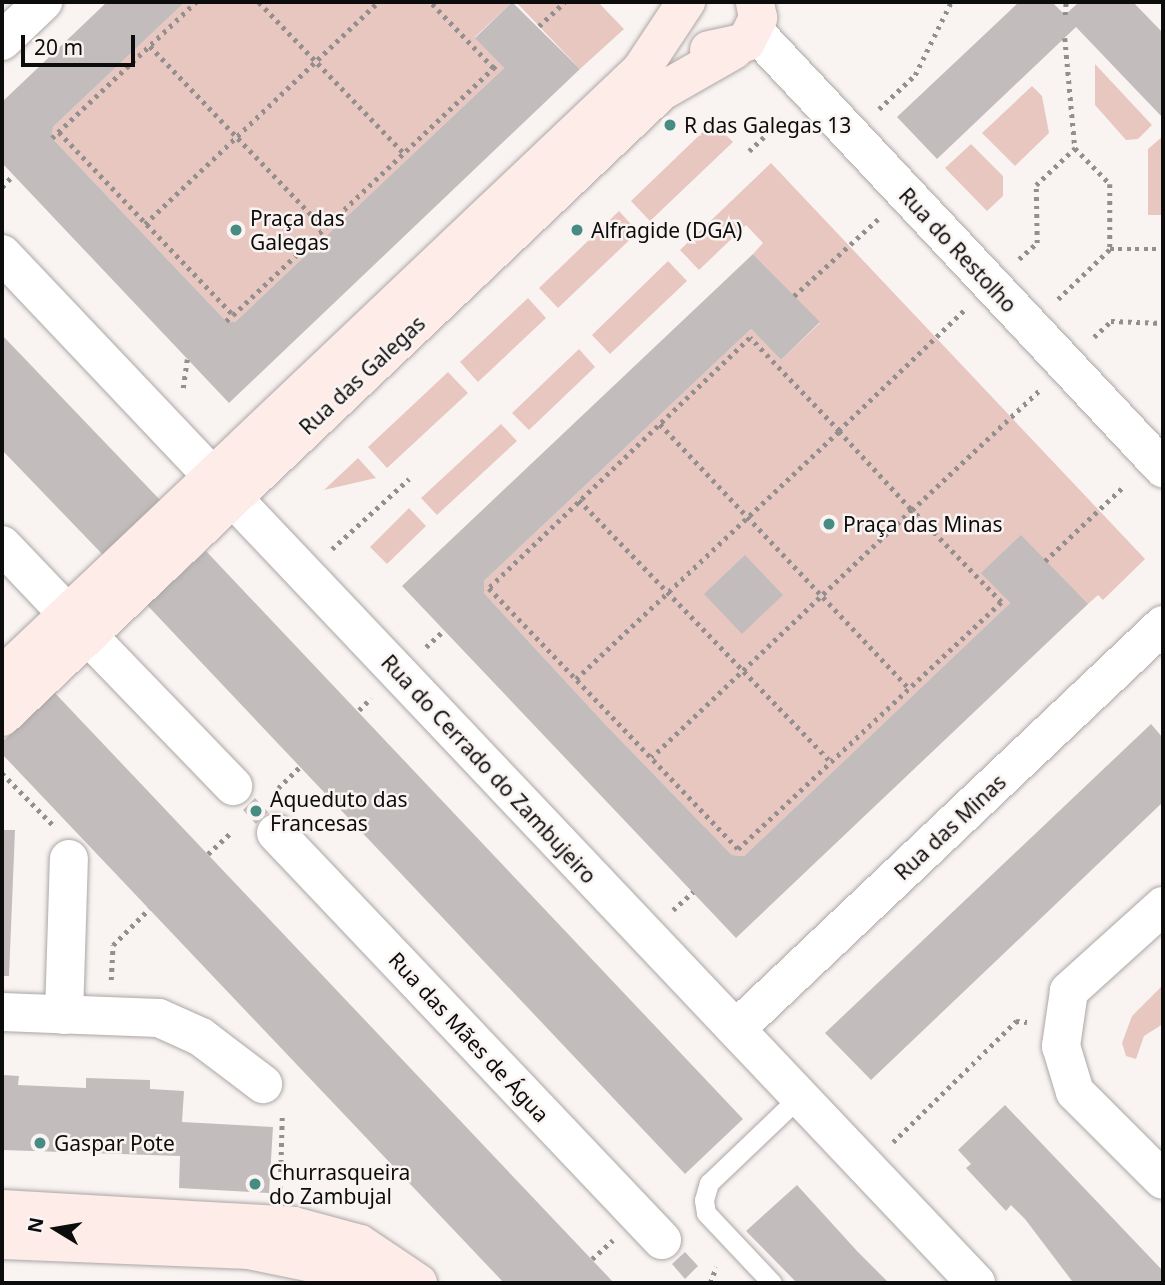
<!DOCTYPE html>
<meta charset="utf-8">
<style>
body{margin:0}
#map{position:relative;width:1165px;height:1285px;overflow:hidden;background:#f9f4f2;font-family:"Noto Sans",sans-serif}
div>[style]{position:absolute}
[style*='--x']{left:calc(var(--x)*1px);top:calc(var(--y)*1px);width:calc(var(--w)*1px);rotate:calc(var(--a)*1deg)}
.green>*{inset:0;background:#e8c7c0}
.building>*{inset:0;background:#c2bdbc}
.path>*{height:4.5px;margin-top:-2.25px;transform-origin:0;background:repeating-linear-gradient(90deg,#928f8e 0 3.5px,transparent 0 8.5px)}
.roads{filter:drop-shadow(0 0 2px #aca7a6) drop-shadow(0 0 2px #aca7a6)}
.lane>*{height:19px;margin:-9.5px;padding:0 9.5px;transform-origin:9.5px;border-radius:9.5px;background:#fff}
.street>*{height:38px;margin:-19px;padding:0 19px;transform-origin:19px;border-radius:19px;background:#fff}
.secondary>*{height:38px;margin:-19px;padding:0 19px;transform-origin:19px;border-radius:19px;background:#fdece8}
.dots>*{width:19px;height:19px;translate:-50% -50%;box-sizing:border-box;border:4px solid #f9f4f2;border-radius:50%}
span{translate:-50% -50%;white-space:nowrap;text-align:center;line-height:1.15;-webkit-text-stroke:5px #f9f4f2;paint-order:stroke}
.poi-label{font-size:21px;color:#0d0c0c}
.left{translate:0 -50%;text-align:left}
.street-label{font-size:21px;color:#0d0c0c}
.frame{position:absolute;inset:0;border:4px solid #0d0c0c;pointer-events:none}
.north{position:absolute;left:21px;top:1194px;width:70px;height:70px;-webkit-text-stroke:5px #f9f4f2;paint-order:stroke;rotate:281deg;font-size:19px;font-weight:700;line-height:28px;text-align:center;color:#0d0c0c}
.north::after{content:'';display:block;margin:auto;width:24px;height:32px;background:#0d0c0c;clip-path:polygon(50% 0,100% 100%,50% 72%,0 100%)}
.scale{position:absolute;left:21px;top:35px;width:114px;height:32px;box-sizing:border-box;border:4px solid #0d0c0c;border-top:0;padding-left:9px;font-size:21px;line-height:24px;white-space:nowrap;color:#0d0c0c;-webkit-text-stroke:5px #f9f4f2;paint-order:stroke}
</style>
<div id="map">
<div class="green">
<div style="clip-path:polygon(185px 2px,512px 2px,475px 37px,504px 68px,235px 322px,226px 321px,52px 138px,53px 127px)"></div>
<div style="clip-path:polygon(516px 2px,598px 2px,624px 29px,580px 69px)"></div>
<div style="clip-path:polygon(1095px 64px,1152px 125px,1138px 139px,1126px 140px,1095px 105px)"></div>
<div style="clip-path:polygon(1032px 86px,1042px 96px,1049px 133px,1015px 166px,982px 133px)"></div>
<div style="clip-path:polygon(713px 122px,733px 142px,650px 221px,631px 201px)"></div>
<div style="clip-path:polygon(1162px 137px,1163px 215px,1148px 215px,1148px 149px)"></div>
<div style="clip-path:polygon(971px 144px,1003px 176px,1003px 196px,987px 211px,945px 168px)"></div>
<div style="clip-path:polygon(771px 163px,1145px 559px,1103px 600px,1098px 595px,1088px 604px,982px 573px,1010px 603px,744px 856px,732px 855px,605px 724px,484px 593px,484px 581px,751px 329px,781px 360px,820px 323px,753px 254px,763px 243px,746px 225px,699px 270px,680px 250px)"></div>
<div style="clip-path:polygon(619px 211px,638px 232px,558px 308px,539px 288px)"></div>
<div style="clip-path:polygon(668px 261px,687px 281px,610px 354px,592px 335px)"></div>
<div style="clip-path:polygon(528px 298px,546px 318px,478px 382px,460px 362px)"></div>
<div style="clip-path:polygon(579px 349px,595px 367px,529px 430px,512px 413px)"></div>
<div style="clip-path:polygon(448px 372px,468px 393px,387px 468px,368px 447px)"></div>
<div style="clip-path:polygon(501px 424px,517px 441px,437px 515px,421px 498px)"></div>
<div style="clip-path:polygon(358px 458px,376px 478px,324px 490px)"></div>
<div style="clip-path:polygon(409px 508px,426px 526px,387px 564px,370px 547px)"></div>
<div style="clip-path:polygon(1163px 985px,1163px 1024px,1144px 1036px,1136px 1059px,1126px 1056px,1122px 1043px,1132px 1016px)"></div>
</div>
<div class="building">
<div style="clip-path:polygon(107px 2px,185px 2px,53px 127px,52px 138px,226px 321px,235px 322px,504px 68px,475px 38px,512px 2px,580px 69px,229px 403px,2px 163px,2px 102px)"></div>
<div style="clip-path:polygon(1019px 2px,1052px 2px,1065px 15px,1079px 2px,1133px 2px,1163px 33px,1163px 118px,1076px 27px,937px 159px,897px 117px)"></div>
<div style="clip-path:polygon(753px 254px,820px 322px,781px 360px,751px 329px,484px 581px,484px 593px,605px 724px,732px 855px,744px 856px,1010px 603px,981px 573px,1021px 535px,1088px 604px,736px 938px,402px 586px)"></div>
<div style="clip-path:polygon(2px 335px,162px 502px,105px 557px,2px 450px)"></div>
<div style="clip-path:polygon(206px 551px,743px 1119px,685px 1174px,147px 605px)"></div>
<div style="clip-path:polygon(745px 555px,783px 595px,742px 634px,704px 594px)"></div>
<div style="clip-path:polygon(54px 692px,614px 1283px,504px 1283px,2px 754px,2px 742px)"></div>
<div style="clip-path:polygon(1151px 724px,1163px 738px,1163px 802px,871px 1080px,825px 1033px)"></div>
<div style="clip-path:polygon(255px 798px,268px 812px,256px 824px,243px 810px)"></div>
<div style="clip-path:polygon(2px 830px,15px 830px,9px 976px,2px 976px)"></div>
<div style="clip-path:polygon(2px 1075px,19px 1076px,18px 1085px,86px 1088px,86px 1078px,150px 1080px,150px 1089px,184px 1091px,182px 1122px,273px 1127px,269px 1193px,179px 1188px,180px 1156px,2px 1150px)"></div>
<div style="clip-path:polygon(1005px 1105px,1163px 1271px,1163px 1283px,1072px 1281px,1025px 1219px,1011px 1205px,1006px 1211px,966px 1168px,971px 1164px,958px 1150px)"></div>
<div style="clip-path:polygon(797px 1185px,857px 1251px,889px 1283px,797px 1283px,746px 1231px)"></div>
<div style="clip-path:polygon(685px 1252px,698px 1266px,685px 1279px,672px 1264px)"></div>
</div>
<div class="path">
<div style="--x:259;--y:2;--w:209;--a:46.2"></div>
<div style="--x:1065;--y:15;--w:13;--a:-86"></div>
<div style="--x:539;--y:26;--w:35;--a:-43"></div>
<div style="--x:1065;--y:38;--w:110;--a:84.8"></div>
<div style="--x:150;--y:46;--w:252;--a:46.3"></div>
<div style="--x:493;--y:68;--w:8;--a:-40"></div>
<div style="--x:879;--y:109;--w:50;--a:-43.4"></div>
<div style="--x:915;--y:75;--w:81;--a:-63.7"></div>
<div style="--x:59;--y:132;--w:253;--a:46.4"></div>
<div style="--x:233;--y:315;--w:359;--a:-43.5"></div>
<div style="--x:493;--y:68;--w:91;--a:-133.7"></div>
<div style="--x:52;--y:138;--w:198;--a:-43.4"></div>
<div style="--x:749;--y:151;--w:48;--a:-43.3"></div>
<div style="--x:2;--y:187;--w:16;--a:-47"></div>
<div style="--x:145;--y:224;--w:322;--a:-43.6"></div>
<div style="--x:1019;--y:259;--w:24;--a:-42"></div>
<div style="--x:1037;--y:243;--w:58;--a:-91"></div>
<div style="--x:1036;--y:185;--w:54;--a:-43.5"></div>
<div style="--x:1075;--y:148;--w:50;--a:45.8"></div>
<div style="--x:1110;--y:184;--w:65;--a:90"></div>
<div style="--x:1110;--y:249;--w:53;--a:0"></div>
<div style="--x:794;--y:296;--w:115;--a:-42.5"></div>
<div style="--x:1058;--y:299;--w:72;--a:-43.9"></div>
<div style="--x:964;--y:311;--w:173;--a:136.2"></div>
<div style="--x:839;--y:431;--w:129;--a:-133.7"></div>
<div style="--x:750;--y:338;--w:361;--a:136.2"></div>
<div style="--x:489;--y:588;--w:361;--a:46.3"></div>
<div style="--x:738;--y:849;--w:361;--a:-43.2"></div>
<div style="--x:1001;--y:602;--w:128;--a:-134.1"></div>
<div style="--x:912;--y:510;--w:175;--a:-43.2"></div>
<div style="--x:226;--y:321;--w:9;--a:-41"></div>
<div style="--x:1094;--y:337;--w:23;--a:-43"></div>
<div style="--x:1111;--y:321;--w:52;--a:2.2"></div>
<div style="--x:183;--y:388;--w:29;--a:-82"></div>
<div style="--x:660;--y:424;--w:363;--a:46.7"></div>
<div style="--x:579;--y:500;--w:364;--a:46.1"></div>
<div style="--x:332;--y:549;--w:104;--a:-42.3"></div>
<div style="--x:1045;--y:561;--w:110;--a:-43.5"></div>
<div style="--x:426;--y:647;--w:25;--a:-43"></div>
<div style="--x:576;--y:679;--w:361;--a:-43.3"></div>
<div style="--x:839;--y:431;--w:108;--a:47.3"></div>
<div style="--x:912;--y:510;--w:359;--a:136.4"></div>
<div style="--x:359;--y:710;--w:17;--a:-45"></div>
<div style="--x:2;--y:773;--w:74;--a:45.5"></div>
<div style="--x:278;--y:788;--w:30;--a:-44"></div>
<div style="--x:208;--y:854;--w:33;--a:-43"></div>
<div style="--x:673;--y:910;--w:27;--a:-42"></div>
<div style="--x:111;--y:980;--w:35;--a:-87"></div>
<div style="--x:113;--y:945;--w:51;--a:-45"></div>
<div style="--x:893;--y:1142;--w:173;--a:-44.5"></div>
<div style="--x:1016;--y:1021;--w:11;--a:5"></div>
<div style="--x:280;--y:1189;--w:72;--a:-88.4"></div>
<div style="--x:592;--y:1259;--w:28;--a:-42"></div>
<div style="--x:710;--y:1283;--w:17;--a:-69"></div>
</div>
<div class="roads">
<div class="lane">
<div style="--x:772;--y:1283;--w:96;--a:-133.3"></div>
<div style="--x:706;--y:1213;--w:13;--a:-99"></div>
<div style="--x:704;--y:1200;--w:18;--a:-74"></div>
<div style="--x:709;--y:1183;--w:124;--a:-43.7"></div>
</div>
<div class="street">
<div style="--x:754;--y:31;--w:599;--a:46.9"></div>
<div style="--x:2;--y:41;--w:57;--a:-43.6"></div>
<div style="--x:2;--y:254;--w:1417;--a:46.57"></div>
<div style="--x:2;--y:545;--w:84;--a:46.4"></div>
<div style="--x:95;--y:643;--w:199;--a:46"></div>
<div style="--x:276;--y:833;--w:561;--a:46.52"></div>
<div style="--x:1163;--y:906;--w:127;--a:137.9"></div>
<div style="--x:1069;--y:991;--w:56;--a:98.3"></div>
<div style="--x:1061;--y:1046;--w:48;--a:73.1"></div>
<div style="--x:1075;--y:1092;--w:124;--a:45"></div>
<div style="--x:2;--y:1012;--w:157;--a:2.2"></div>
<div style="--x:159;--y:1018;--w:46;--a:24.3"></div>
<div style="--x:201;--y:1037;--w:78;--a:37.2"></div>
<div style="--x:64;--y:1015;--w:156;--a:-88.2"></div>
<div style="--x:736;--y:1029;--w:588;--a:-43.41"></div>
</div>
<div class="secondary">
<div style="--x:709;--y:50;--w:38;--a:-12"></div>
<div style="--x:746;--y:42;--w:27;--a:-63"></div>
<div style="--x:758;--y:18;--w:16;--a:-101"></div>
<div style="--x:2;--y:676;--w:881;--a:-43.48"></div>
<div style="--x:641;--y:70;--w:82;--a:-56.5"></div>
<div style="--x:2;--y:717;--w:910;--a:-43.49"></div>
<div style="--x:662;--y:91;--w:83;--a:-29.7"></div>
<div style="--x:2;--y:1209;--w:292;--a:3.3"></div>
<div style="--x:294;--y:1226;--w:68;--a:15.3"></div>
<div style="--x:360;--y:1244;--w:70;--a:33.9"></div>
<div style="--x:2;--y:1240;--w:246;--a:2.3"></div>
<div style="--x:248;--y:1250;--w:126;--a:11.5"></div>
</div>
</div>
<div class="dots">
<div style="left:670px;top:125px;background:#478c83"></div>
<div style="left:236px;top:230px;background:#478c83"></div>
<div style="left:577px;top:230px;background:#478c83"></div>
<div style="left:829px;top:524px;background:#478c83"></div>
<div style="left:256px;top:811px;background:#478c83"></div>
<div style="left:40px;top:1143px;background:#478c83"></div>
<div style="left:255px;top:1184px;background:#478c83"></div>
</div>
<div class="poi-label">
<span class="left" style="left:684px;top:125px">R das Galegas 13</span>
<span class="left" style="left:250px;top:230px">Praça das<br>Galegas</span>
<span class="left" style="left:591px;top:230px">Alfragide (DGA)</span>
<span class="left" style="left:843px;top:524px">Praça das Minas</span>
<span class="left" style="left:270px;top:811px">Aqueduto das<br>Francesas</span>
<span class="left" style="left:54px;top:1143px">Gaspar Pote</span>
<span class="left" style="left:269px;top:1184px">Churrasqueira<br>do Zambujal</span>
</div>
<div class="street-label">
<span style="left:958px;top:250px;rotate:47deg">Rua do Restolho</span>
<span style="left:362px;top:375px;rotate:-43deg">Rua das Galegas</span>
<span style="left:489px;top:769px;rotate:47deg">Rua do Cerrado do Zambujeiro</span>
<span style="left:950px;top:827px;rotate:-43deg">Rua das Minas</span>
<span style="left:469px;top:1037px;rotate:47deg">Rua das Mães de Água</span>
</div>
<div class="frame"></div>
<div class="north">N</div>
<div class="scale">20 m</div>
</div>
